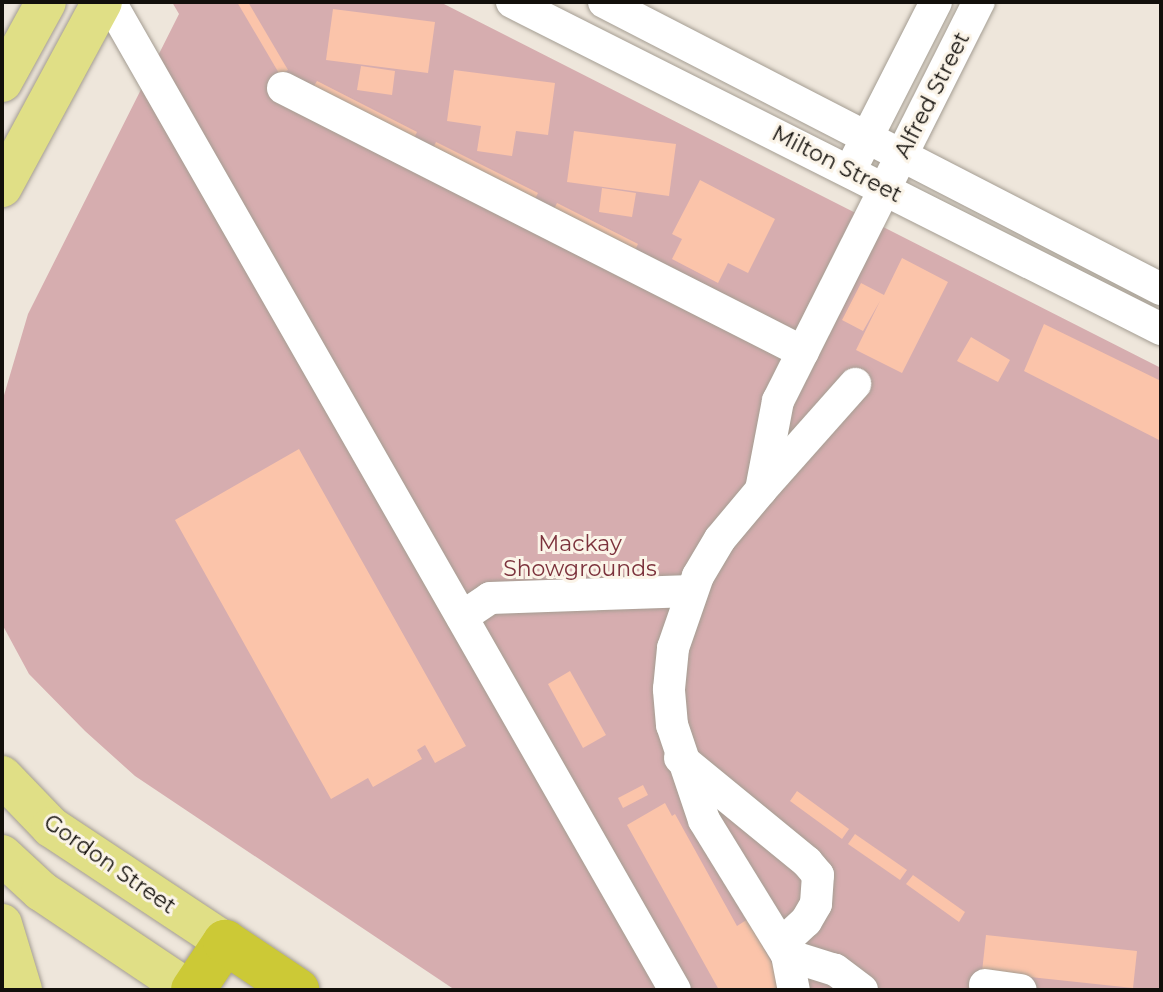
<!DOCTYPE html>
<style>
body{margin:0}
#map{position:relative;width:1163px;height:992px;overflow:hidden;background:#eee6db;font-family:Montserrat,sans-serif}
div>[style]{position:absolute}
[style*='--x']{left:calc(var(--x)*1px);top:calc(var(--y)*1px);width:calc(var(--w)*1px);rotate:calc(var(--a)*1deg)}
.green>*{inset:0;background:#d6adaf}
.building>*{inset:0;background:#fbc4aa}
.roads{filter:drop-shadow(0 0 2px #a49d92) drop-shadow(0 0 2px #a49d92)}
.minor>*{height:32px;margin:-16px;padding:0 16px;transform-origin:16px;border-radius:16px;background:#fff}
.major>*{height:40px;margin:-20px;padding:0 20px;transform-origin:20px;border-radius:20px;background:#e0df86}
.highway>*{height:44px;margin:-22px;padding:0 22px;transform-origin:22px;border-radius:22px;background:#ccc936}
span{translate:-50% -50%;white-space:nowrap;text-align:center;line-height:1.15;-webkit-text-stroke:6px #fbf4e8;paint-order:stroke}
.street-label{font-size:22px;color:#120f0b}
.park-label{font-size:22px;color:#7c323c}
.frame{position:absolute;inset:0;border:4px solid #120f0b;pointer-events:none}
</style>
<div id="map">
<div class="green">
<div style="clip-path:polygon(172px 2px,440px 2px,1161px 368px,1161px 990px,455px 990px,135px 776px,85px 731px,29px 674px,2px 624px,2px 402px,28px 314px,179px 14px)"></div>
</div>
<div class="building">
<div style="clip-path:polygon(237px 2px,248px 2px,288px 70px,280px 75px)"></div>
<div style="clip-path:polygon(333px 9px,435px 22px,428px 73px,326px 60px)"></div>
<div style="clip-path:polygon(361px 66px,395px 71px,392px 95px,357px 90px)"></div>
<div style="clip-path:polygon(454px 70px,555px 83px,548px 135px,516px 131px,512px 156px,477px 151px,481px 126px,447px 121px)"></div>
<div style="clip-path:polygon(317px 81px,417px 132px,413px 140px,312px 89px)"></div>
<div style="clip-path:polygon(574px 131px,676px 144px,669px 196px,567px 182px)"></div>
<div style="clip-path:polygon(436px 142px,538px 193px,534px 201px,432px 150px)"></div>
<div style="clip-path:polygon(700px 180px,775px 219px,748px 273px,728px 263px,718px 283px,672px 259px,682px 239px,672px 234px)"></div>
<div style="clip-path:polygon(602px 188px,636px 193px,632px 217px,599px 212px)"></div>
<div style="clip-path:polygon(557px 203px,638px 244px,634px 252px,553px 211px)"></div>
<div style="clip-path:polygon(902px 258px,948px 282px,902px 373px,856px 350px,880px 301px,863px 331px,842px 320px,861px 283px,884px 295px)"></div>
<div style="clip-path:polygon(1044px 324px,1161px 381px,1161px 441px,1024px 371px)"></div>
<div style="clip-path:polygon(971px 337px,1010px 360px,998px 382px,957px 361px)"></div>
<div style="clip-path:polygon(299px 449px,466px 746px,435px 763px,425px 745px,417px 750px,422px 759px,373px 787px,368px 778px,331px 799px,175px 520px)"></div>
<div style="clip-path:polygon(570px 671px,606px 735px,583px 748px,548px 684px)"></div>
<div style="clip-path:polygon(643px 785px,648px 795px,623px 808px,618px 798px)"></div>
<div style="clip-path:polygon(797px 791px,849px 829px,842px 839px,790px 801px)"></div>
<div style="clip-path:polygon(665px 803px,672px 816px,675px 814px,737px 926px,748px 919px,786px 990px,719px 990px,627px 825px)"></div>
<div style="clip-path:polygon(855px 834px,907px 870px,900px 880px,848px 844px)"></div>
<div style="clip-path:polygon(913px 875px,965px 912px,959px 922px,906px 884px)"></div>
<div style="clip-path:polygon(986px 935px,1137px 951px,1133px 988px,982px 972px)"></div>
</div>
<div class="roads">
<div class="minor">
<div style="--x:110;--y:2;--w:1138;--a:60.24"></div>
<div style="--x:512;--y:2;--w:727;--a:26.74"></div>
<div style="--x:604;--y:2;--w:627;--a:27.26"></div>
<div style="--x:283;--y:88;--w:583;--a:26.92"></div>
<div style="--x:857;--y:157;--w:174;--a:-63"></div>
<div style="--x:761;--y:490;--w:142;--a:-48.4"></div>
<div style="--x:462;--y:617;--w:34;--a:-34"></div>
<div style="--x:490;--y:598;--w:202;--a:-2"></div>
<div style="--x:680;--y:758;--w:164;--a:39.3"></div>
<div style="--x:807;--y:862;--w:17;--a:50"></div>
<div style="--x:818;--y:875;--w:29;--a:94"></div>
<div style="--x:816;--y:904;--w:20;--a:120"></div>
<div style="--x:806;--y:921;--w:34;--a:137"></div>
<div style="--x:787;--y:955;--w:36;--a:79"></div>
<div style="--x:985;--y:985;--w:36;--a:8"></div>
<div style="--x:862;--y:990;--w:34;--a:-143"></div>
<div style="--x:835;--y:970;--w:50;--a:-162.6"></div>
<div style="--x:787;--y:955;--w:158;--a:-121.6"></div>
<div style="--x:704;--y:820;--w:100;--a:-108.6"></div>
<div style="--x:672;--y:725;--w:36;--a:-95"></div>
<div style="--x:669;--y:689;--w:41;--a:-84.4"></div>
<div style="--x:673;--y:648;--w:76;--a:-70.9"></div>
<div style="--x:698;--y:576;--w:43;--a:-59.3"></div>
<div style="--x:720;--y:539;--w:64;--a:-50.1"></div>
<div style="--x:761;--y:490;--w:91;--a:-79.2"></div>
<div style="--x:778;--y:401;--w:447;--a:-63.3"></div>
</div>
<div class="major">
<div style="--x:2;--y:82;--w:91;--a:-61.2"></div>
<div style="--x:2;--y:187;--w:210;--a:-61.6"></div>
<div style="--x:2;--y:776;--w:71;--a:46.1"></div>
<div style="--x:51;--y:827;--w:209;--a:33.5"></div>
<div style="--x:2;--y:855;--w:53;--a:42.7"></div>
<div style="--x:41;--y:891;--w:178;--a:33.8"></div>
<div style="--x:2;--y:924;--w:69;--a:73.1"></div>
</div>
<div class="highway">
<div style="--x:193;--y:990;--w:58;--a:-56.3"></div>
<div style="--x:225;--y:942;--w:87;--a:33.7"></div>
</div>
</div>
<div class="street-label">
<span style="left:932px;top:95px;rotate:-63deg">Alfred Street</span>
<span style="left:837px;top:164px;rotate:27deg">Milton Street</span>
<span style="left:110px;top:864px;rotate:35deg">Gordon Street</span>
</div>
<div class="park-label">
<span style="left:580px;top:556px">Mackay<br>Showgrounds</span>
</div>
<div class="frame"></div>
</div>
